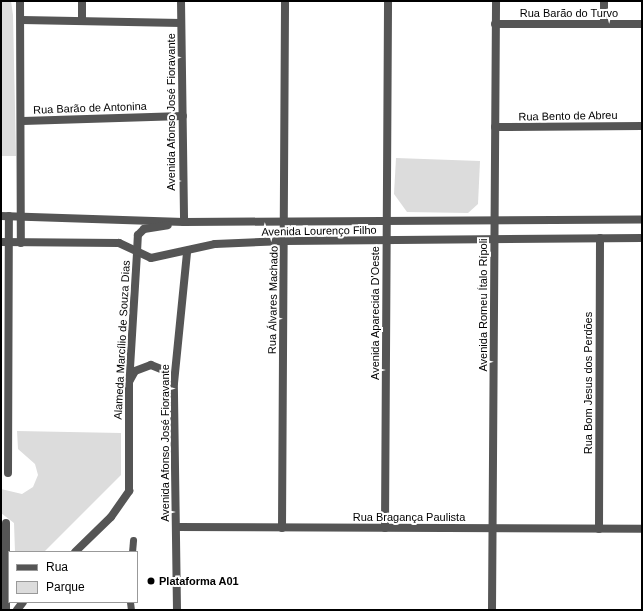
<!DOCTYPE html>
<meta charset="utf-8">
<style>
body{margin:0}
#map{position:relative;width:643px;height:611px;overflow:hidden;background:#fff;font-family:Arial,sans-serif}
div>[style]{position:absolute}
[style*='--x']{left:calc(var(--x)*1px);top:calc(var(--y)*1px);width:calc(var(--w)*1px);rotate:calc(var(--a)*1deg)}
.green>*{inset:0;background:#dcdcdc}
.service>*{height:7px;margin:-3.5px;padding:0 3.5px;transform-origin:3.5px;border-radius:3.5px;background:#555}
.minor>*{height:8px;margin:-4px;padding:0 4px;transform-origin:4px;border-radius:4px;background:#555}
.tertiary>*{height:8px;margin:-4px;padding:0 4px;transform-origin:4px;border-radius:4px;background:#555}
.dots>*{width:11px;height:11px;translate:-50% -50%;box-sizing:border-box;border:2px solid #fff;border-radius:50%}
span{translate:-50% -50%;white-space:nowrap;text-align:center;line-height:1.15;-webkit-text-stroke:4px #fff;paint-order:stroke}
.street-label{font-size:11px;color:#000}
.poi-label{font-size:11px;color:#000;font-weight:700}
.left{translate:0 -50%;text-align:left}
.frame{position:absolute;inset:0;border:2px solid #000;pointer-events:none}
.legend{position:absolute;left:8px;top:551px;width:130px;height:52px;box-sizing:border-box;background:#fff;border:1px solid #999;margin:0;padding:5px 7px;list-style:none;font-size:12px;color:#000}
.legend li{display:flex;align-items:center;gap:8px;height:20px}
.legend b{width:20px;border:1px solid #999}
</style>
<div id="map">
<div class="green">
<div style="clip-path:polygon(1px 1px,11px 1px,13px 15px,16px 156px,1px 156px)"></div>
<div style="clip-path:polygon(396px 158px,480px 161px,478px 204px,468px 213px,407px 212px,394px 194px)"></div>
<div style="clip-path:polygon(17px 431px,121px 433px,121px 475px,44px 552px,15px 552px,14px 523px,1px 513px,1px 489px,22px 494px,33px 487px,38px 475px,35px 464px,18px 449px)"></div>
</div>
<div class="service">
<div style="--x:132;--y:552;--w:12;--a:-85"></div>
<div style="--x:130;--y:602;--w:8;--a:83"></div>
</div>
<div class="minor">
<div style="--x:82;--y:1;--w:19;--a:90"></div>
<div style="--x:181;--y:1;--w:221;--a:89.2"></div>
<div style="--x:604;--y:1;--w:23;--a:90"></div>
<div style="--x:22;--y:20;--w:159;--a:1.1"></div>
<div style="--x:495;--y:24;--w:147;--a:0"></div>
<div style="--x:23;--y:121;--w:160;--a:-1.8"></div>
<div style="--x:495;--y:127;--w:147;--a:-0.4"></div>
<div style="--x:130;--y:380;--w:10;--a:-61"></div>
<div style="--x:135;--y:371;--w:17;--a:-21"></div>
<div style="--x:151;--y:365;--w:16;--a:22"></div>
<div style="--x:166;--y:371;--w:14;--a:56"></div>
<div style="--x:8;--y:473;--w:257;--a:-89.8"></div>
<div style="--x:6;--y:523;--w:87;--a:90"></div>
<div style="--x:176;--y:527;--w:466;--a:0.2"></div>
<div style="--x:282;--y:528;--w:527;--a:-89.67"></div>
<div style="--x:385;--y:528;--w:527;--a:-89.67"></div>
<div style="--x:599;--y:529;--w:291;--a:-89.8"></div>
<div style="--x:75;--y:552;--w:50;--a:-44.2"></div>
<div style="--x:111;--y:517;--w:32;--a:-55"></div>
<div style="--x:129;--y:491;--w:107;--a:-90"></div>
<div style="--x:129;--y:384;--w:132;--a:-86.5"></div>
<div style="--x:17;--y:610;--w:10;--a:-53"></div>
<div style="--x:177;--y:610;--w:227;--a:-90.8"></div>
<div style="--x:174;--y:383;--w:132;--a:-84.3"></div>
</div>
<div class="tertiary">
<div style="--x:20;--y:1;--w:242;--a:89.8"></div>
<div style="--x:1;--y:216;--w:183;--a:1.9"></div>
<div style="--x:184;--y:222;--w:458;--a:-0.3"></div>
<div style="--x:1;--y:242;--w:118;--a:0.5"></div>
<div style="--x:119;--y:243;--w:35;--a:25"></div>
<div style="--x:151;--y:258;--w:66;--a:-12.3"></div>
<div style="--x:215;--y:244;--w:70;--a:-2.5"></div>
<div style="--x:285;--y:241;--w:357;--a:-0.5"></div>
<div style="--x:137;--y:252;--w:17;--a:-87"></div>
<div style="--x:138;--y:235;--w:8;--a:-45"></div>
<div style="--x:144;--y:229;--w:24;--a:-9"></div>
<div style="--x:492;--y:610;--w:609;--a:-89.62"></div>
</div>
<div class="dots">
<div style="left:151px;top:581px;background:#000"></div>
</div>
<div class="street-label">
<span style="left:569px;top:13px">Rua Barão do Turvo</span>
<span style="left:90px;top:108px;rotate:-2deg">Rua Barão de Antonina</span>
<span style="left:171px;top:112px;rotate:-90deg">Avenida Afonso José Fioravante</span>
<span style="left:568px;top:116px;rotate:-1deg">Rua Bento de Abreu</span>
<span style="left:319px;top:231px;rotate:-1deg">Avenida Lourenço Filho</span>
<span style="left:273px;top:300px;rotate:-89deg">Rua Álvares Machado</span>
<span style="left:483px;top:305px;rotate:-90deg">Avenida Romeu Ítalo Rípoli</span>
<span style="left:375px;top:313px;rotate:-90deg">Avenida Aparecida D'Oeste</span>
<span style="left:122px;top:340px;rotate:-87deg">Alameda Marcílio de Souza Dias</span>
<span style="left:588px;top:383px;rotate:-90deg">Rua Bom Jesus dos Perdões</span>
<span style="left:165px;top:443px;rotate:-90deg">Avenida Afonso José Fioravante</span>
<span style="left:409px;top:517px">Rua Bragança Paulista</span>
</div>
<div class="poi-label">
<span class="left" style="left:159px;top:581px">Plataforma A01</span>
</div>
<div class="frame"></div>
<ul class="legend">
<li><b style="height:5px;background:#555"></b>Rua</li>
<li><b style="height:11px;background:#dcdcdc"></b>Parque</li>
</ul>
</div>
